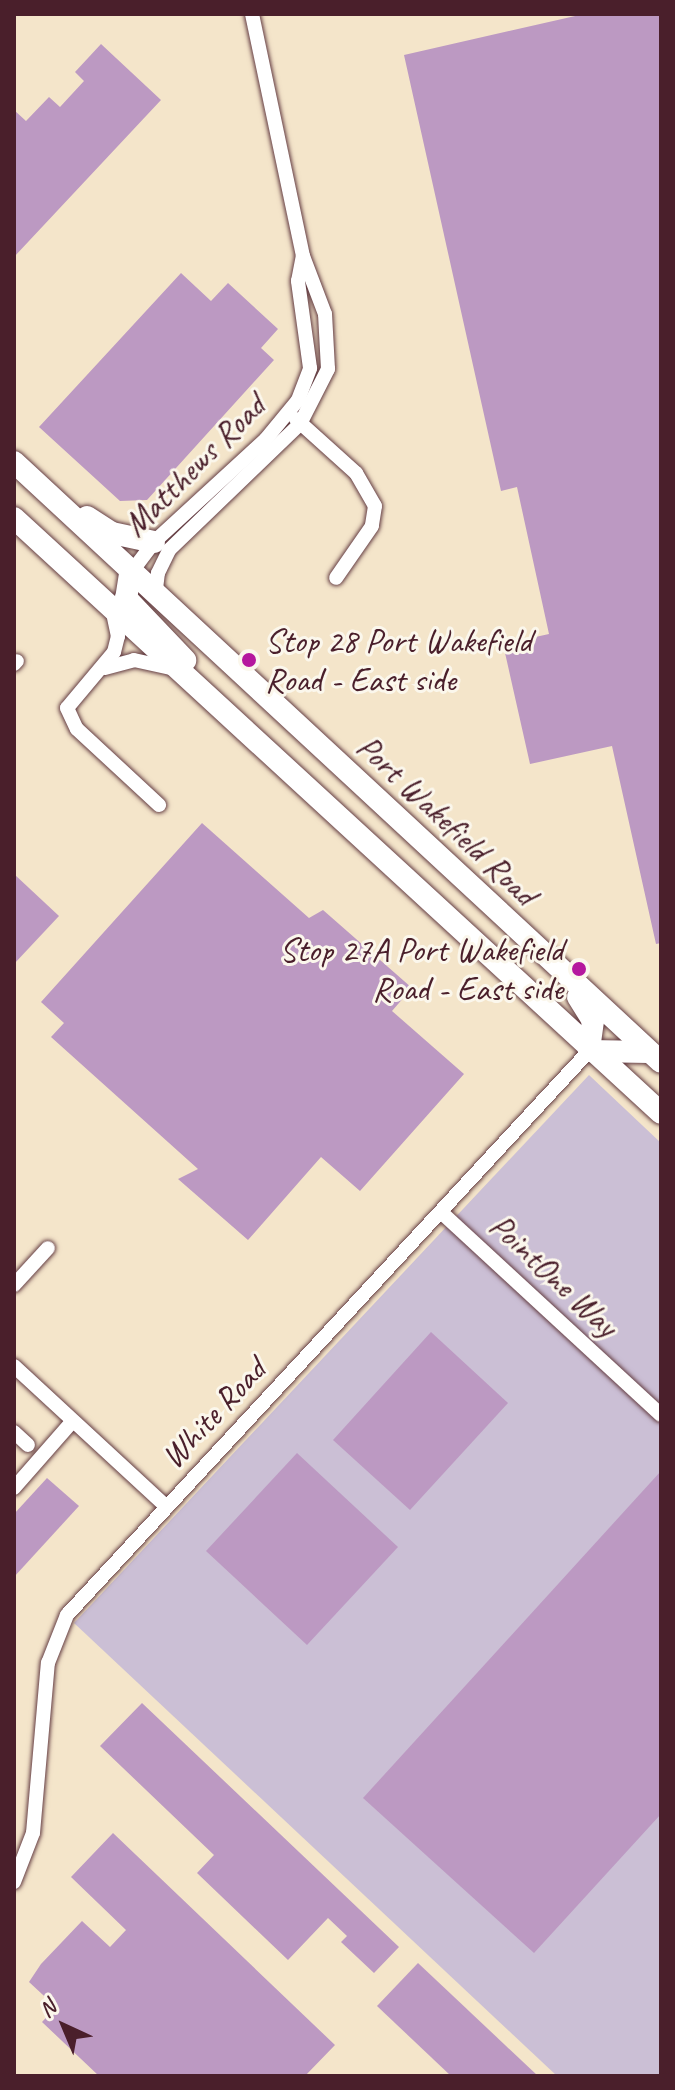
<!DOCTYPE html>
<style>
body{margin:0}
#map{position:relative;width:675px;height:2090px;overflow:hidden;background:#f4e5ca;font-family:Caveat,sans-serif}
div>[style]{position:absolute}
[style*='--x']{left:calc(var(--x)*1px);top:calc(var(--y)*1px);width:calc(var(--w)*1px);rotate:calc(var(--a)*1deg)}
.industrial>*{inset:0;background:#cbbfd5}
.building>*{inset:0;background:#bc99c2}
.roads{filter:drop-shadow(0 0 2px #643d43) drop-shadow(0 0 2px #643d43)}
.minor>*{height:14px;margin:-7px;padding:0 7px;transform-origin:7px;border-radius:7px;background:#fff}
.highway>*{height:22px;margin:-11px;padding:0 11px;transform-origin:11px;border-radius:11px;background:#fff}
.dots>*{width:22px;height:22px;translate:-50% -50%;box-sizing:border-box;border:4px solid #fbf7ec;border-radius:50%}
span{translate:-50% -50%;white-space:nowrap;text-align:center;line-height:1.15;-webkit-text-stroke:6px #fbf7ec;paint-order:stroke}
.street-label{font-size:34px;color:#4a1f2b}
.poi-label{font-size:34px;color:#4a1f2b}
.left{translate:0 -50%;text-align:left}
.right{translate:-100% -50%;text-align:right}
.frame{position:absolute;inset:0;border:16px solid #4a1f2b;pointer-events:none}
.north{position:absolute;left:24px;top:1986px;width:80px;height:80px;-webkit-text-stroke:6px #fbf7ec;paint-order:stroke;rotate:316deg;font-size:22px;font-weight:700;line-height:32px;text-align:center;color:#4a1f2b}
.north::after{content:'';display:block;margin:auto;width:28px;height:36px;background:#4a1f2b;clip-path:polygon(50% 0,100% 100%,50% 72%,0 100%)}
</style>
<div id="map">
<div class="industrial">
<div style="clip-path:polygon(589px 1075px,661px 1143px,661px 2076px,557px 2076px,74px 1623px)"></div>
</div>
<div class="building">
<div style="clip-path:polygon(584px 14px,661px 14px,661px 943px,656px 944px,612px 746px,530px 764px,503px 644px,549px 634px,517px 487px,501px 491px,404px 55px)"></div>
<div style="clip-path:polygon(101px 44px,161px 100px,14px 257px,14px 110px,26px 121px,49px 97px,60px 107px,84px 81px,75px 72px)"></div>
<div style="clip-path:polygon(181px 273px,211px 301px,228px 283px,278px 329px,261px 348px,274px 360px,147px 500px,120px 501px,39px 427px)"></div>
<div style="clip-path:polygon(202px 823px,309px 918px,323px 910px,412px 988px,392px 1011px,464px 1074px,360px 1191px,321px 1157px,248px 1240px,178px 1179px,198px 1169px,51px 1037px,64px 1023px,41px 1002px)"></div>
<div style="clip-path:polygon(14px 874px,59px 916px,14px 964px)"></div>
<div style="clip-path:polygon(431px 1332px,508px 1403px,410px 1510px,333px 1440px)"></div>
<div style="clip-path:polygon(297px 1453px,398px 1547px,307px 1645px,206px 1551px)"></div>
<div style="clip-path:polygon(661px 1471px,661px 1814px,534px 1953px,363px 1798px)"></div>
<div style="clip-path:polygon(47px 1478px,79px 1506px,14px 1577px,14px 1514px)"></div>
<div style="clip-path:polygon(142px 1703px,399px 1947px,374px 1973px,341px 1942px,347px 1936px,328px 1918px,288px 1960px,197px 1873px,214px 1855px,100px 1746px)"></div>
<div style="clip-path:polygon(113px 1833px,335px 2045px,305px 2076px,99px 2076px,42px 2022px,56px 2007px,29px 1982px,41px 1964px,82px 1921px,110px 1947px,126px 1930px,71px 1877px)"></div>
<div style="clip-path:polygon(418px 1963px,538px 2076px,451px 2076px,377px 2006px)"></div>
</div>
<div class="roads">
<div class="minor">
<div style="--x:296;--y:419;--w:81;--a:42"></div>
<div style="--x:356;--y:473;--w:38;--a:60"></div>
<div style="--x:375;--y:506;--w:20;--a:99"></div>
<div style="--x:372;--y:526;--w:63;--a:124.7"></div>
<div style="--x:130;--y:574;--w:40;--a:-53"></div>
<div style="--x:154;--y:542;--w:152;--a:-42.6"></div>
<div style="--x:266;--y:439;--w:50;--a:-50.6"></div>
<div style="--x:298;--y:400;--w:34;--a:-69"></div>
<div style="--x:310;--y:368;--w:88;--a:-97.9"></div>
<div style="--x:298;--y:281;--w:25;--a:-79"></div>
<div style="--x:155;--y:597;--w:24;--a:-83"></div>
<div style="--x:158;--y:573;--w:25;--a:-64"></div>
<div style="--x:169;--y:550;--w:182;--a:-43.9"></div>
<div style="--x:300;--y:424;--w:62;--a:-63"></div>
<div style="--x:328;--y:369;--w:55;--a:-93.1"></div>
<div style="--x:325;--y:314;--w:62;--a:-110.8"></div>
<div style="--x:303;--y:256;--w:247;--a:-101.9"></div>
<div style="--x:113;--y:613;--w:24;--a:78"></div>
<div style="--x:118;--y:636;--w:16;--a:104"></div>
<div style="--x:114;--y:652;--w:73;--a:130"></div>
<div style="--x:67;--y:708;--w:23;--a:65"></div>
<div style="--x:77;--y:729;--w:112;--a:42.8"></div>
<div style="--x:14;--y:664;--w:4;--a:-45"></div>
<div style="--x:105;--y:668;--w:30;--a:-15"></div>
<div style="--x:134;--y:660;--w:42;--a:12.4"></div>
<div style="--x:441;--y:1212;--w:299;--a:42.7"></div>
<div style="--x:14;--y:1285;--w:50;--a:-47.4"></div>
<div style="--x:14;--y:1366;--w:208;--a:42.7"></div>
<div style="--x:14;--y:1432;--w:19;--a:43"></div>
<div style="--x:14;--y:1488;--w:86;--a:-48.8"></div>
<div style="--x:14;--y:1882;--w:53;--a:-68.8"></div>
<div style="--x:33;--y:1833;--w:171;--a:-85"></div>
<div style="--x:48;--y:1663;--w:52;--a:-68.4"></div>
<div style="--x:67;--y:1615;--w:768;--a:-47.21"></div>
</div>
<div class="highway">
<div style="--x:14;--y:462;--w:882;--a:42.84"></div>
<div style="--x:87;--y:517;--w:30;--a:33"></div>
<div style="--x:112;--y:533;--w:43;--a:12.1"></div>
<div style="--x:14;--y:518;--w:879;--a:42.6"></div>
<div style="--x:130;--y:574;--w:24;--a:99"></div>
<div style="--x:126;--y:598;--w:86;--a:46.4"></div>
<div style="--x:578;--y:997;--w:28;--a:58"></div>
<div style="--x:593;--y:1021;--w:30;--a:98"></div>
<div style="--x:589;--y:1051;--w:60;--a:1"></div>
</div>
</div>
<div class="dots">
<div style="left:249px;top:660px;background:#b5179e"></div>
<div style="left:579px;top:969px;background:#b5179e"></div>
</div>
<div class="street-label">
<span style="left:194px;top:465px;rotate:-45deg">Matthews Road</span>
<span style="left:447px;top:820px;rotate:43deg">Port Wakefield Road</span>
<span style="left:554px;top:1275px;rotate:43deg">PointOne Way</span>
<span style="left:213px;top:1413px;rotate:-47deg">White Road</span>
</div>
<div class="poi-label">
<span class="left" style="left:265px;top:660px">Stop 28 Port Wakefield<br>Road - East side</span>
<span class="right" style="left:563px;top:969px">Stop 27A Port Wakefield<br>Road - East side</span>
</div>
<div class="frame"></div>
<div class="north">N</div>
</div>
